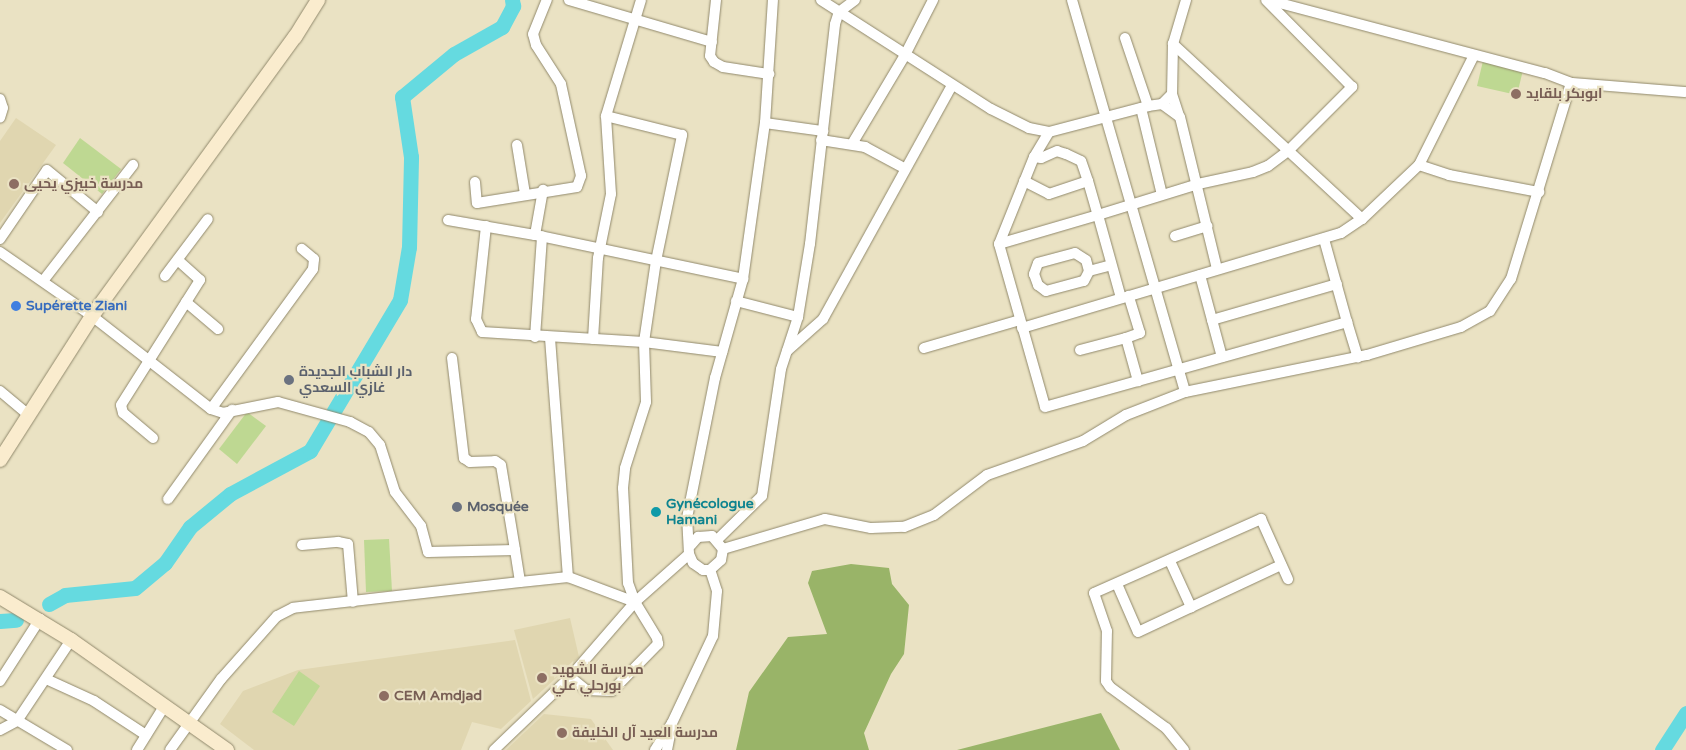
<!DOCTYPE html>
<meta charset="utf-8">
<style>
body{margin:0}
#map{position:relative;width:1686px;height:750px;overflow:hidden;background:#eae2c3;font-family:"Varela Round",Cairo,sans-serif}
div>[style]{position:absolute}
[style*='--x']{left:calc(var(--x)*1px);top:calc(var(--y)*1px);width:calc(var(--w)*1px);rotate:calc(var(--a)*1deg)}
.built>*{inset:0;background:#e0d6b0}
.green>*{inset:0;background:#bed892}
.forest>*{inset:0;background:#99b468}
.river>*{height:15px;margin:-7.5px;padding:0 7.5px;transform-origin:7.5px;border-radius:7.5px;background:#65dae0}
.roads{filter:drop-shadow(0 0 1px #91896c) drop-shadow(0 0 1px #91896c)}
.street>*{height:10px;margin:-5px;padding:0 5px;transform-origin:5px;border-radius:5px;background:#fff}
.secondary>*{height:14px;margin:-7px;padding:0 7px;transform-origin:7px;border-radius:7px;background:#faecce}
.dots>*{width:14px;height:14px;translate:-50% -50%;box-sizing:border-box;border:2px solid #eae2c3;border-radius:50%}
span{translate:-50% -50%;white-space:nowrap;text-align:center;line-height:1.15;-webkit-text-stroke:4.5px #eae2c3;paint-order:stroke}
.education-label{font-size:14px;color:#785e54;font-weight:700}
.left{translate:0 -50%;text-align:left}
.shop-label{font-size:14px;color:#366cbe;font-weight:700}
.worship-label{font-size:14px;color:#5b616d;font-weight:700}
.culture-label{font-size:14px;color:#0d838f;font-weight:700}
</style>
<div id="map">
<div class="built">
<div style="clip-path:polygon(16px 118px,56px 145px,0 223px,0 141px)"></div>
<div style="clip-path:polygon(570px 618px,579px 657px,533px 699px,514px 630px)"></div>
<div style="clip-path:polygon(515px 640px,531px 701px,501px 729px,472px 722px,461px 750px,254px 750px,220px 724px,243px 691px,298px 670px)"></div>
<div style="clip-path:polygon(544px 714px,591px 719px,613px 750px,506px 750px)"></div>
</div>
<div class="green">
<div style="clip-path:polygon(1483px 61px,1523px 70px,1517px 95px,1477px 86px)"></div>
<div style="clip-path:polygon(80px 138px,121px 169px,102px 194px,63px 163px)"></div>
<div style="clip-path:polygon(247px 412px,266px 426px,237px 464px,219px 449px)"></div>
<div style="clip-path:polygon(389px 539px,392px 591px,366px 592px,364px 540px)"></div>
<div style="clip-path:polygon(299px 671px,320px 686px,294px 726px,272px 712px)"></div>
</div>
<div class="forest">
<div style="clip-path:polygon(851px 564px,889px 568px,892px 584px,909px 605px,904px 654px,891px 674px,864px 733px,869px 750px,736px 750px,749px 692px,788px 637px,827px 634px,808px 583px,812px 571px)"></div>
<div style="clip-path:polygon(1101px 713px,1120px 750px,957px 750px)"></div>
</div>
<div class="river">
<div style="--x:49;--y:604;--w:18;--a:-29"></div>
<div style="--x:65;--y:595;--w:70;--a:-5.7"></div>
<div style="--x:135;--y:588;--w:39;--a:-40"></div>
<div style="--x:165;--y:563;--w:44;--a:-55.2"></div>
<div style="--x:190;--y:527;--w:52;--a:-39.5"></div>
<div style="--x:230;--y:494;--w:91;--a:-28.3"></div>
<div style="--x:310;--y:451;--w:176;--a:-59.2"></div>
<div style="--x:400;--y:300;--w:54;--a:-80.4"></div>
<div style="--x:409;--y:247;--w:90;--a:-88.7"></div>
<div style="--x:411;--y:157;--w:61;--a:-98.5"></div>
<div style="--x:402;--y:97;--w:67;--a:-39.6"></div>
<div style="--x:454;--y:54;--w:55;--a:-29.4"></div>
<div style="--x:502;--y:27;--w:24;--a:-62"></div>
<div style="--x:513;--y:6;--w:6;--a:-99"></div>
<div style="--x:0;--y:621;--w:16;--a:-4"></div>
<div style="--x:1662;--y:750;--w:44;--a:-57"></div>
</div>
<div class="roads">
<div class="street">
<div style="--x:569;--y:0;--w:149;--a:16.4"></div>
<div style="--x:716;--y:0;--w:56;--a:96.1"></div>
<div style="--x:710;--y:56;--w:7;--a:56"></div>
<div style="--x:714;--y:62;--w:10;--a:29"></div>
<div style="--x:723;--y:67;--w:47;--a:8.7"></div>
<div style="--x:821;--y:0;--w:202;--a:32.7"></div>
<div style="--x:991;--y:109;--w:42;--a:26.6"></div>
<div style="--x:1029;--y:128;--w:20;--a:11"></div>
<div style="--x:1072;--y:0;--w:408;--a:73.9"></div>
<div style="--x:1268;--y:0;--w:286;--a:14.8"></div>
<div style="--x:1545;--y:73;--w:28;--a:21"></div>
<div style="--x:1125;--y:38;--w:72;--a:71.3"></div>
<div style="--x:1148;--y:106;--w:14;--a:-8"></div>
<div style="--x:1162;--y:104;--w:14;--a:-45"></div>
<div style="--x:1173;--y:44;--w:50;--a:91.1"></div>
<div style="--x:1172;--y:94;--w:22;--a:72"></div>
<div style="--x:0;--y:99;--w:9;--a:72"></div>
<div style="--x:3;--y:108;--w:10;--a:107"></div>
<div style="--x:1162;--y:104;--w:22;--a:36"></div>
<div style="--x:1180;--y:117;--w:156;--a:76.3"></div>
<div style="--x:1141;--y:108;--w:89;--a:76.4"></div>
<div style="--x:765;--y:123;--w:59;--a:7.9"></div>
<div style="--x:821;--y:140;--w:45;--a:9"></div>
<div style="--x:865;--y:147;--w:44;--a:28.3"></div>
<div style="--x:852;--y:144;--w:104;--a:-59.2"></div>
<div style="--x:905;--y:55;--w:62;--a:-63"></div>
<div style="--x:517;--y:145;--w:50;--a:80.7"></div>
<div style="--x:1419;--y:165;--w:32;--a:18"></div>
<div style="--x:1449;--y:175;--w:92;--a:10.7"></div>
<div style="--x:1024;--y:181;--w:28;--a:27"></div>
<div style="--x:1049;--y:194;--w:41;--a:-18.4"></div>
<div style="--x:1088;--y:181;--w:21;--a:-109"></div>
<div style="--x:1081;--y:161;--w:17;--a:-155"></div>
<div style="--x:1066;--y:154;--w:9;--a:-162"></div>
<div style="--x:1057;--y:151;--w:17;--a:156"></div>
<div style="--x:1041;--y:158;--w:7;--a:-172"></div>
<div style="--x:1088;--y:181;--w:35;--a:74"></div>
<div style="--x:1098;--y:215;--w:105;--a:-17.2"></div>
<div style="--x:1198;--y:184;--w:56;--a:-12.3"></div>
<div style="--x:1253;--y:172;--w:16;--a:-22"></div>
<div style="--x:1268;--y:166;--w:25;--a:-37"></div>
<div style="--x:1288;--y:151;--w:91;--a:-45"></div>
<div style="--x:1352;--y:87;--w:122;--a:-134.7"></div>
<div style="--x:475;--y:182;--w:21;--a:85"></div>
<div style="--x:477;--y:203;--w:101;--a:-9.1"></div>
<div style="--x:577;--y:187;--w:12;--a:-70"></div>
<div style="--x:581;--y:176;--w:94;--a:-102.3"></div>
<div style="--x:561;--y:84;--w:46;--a:-122.7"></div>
<div style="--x:536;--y:45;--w:11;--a:-105"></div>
<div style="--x:533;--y:34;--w:37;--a:-68"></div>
<div style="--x:1362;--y:219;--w:79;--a:-43.5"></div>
<div style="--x:1419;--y:165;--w:123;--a:-63.4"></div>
<div style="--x:448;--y:220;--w:88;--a:9.8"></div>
<div style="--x:535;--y:235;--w:213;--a:11.9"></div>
<div style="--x:486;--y:226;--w:94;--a:96.1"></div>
<div style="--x:476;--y:319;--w:14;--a:65"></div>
<div style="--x:482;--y:332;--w:162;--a:3.5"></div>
<div style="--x:644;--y:342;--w:79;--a:7.3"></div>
<div style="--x:535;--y:235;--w:46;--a:-79.9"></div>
<div style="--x:1175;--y:236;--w:34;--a:-17"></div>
<div style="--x:0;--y:239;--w:83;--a:-55.7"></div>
<div style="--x:47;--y:170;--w:66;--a:39.5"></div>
<div style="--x:999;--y:244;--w:169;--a:74.2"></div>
<div style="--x:1045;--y:407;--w:314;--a:-15.7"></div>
<div style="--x:1347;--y:322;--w:86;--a:-105.5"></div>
<div style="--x:0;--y:252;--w:112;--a:34.8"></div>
<div style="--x:92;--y:316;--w:151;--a:38"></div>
<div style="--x:211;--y:409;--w:13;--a:18"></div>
<div style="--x:223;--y:413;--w:56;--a:-11.3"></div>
<div style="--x:278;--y:402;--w:75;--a:15.5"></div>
<div style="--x:350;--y:422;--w:21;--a:28"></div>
<div style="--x:369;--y:432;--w:17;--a:50"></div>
<div style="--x:380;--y:445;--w:49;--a:72.3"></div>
<div style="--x:395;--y:492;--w:43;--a:52.6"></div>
<div style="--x:421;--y:526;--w:27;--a:75"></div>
<div style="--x:428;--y:552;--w:87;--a:-1.3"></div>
<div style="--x:515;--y:550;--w:32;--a:81"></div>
<div style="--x:520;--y:582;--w:228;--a:173.5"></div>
<div style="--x:293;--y:608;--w:18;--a:153"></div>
<div style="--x:277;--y:616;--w:84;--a:131.6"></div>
<div style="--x:221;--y:679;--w:87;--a:125.7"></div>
<div style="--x:1089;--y:271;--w:11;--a:-105"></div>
<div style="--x:1086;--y:260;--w:13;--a:-148"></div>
<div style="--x:1075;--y:253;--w:38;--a:165"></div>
<div style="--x:1038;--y:263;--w:12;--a:110"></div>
<div style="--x:1034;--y:274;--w:12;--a:70"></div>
<div style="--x:1038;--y:285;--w:10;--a:37"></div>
<div style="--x:1046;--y:291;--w:39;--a:-15"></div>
<div style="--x:1084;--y:281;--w:11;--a:-63"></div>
<div style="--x:1089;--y:271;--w:23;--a:-15"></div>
<div style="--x:1200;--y:275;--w:85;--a:75"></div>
<div style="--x:165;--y:276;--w:71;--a:-53"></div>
<div style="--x:43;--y:281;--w:147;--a:-52.2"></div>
<div style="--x:1121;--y:298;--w:86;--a:-105.5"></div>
<div style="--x:1098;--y:215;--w:103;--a:163.7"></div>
<div style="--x:999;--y:244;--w:94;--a:-68.1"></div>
<div style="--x:1034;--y:157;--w:29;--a:-59"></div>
<div style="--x:1049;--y:132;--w:102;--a:-14.7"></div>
<div style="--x:736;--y:301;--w:64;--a:14.5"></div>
<div style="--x:186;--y:302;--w:42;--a:40.2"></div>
<div style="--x:1212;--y:320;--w:130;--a:-16.1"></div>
<div style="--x:1347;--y:322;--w:37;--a:73"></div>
<div style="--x:1022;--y:328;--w:333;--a:-16.6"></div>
<div style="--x:1341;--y:233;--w:25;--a:-34"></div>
<div style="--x:1362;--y:219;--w:258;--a:-137.2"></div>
<div style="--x:1173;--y:44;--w:46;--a:-73.5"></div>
<div style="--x:535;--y:337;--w:101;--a:-86"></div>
<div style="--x:550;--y:338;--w:240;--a:85.7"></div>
<div style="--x:1126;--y:338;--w:15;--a:-20"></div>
<div style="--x:1140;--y:333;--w:39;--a:-107"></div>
<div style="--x:593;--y:339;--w:81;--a:-86.5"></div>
<div style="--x:598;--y:258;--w:65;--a:-78.5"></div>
<div style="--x:611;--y:194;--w:78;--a:-93.7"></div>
<div style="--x:606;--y:116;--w:121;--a:-73.2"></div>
<div style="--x:924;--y:348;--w:100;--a:-16.3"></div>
<div style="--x:1080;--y:350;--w:48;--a:-14.6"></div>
<div style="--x:1126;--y:338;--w:45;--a:74.4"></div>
<div style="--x:787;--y:351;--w:48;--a:-41.6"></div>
<div style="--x:823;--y:319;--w:267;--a:-61.1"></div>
<div style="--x:452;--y:358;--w:101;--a:83.2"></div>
<div style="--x:464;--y:458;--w:7;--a:34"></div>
<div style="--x:470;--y:462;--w:25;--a:-2"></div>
<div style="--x:495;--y:461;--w:7;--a:34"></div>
<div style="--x:501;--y:465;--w:86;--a:80.6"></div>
<div style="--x:0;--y:391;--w:38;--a:40"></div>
<div style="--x:211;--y:409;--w:173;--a:-53.9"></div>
<div style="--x:313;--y:269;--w:10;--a:-84"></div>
<div style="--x:314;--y:259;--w:16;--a:-140"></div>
<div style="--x:153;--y:438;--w:39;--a:-140"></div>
<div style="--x:123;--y:413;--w:8;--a:-104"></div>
<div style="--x:121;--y:405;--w:148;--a:-57.7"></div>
<div style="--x:200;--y:280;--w:30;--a:-138"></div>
<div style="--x:168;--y:499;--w:110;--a:-54.3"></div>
<div style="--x:717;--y:540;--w:63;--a:-44.4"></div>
<div style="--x:762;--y:496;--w:128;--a:-81.5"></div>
<div style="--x:781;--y:369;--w:55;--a:-71.9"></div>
<div style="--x:798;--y:317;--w:74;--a:-80.7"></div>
<div style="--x:810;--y:244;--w:221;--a:-83.5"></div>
<div style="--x:835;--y:24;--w:13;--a:-72"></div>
<div style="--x:839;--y:12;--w:20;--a:-37"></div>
<div style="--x:302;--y:545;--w:36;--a:-5"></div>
<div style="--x:338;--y:542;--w:10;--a:11"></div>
<div style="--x:348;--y:544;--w:58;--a:85.1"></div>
<div style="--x:691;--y:545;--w:11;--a:-49"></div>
<div style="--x:698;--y:537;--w:14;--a:-4"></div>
<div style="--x:712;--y:536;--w:17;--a:50"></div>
<div style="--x:723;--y:549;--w:11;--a:100"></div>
<div style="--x:721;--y:560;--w:15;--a:138"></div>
<div style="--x:710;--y:570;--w:7;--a:180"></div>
<div style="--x:703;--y:570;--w:12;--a:-145"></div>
<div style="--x:693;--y:563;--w:10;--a:-114"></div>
<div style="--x:689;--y:554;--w:36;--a:-93"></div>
<div style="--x:687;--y:518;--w:143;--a:-78.7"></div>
<div style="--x:715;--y:378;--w:103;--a:-74.2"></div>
<div style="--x:743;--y:279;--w:158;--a:-82"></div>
<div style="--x:765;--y:123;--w:123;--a:-86.3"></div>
<div style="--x:723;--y:549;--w:106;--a:-16.4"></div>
<div style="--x:825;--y:519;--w:47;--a:11.1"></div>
<div style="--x:871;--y:528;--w:33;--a:-2"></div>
<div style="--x:904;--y:527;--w:32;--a:-22"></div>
<div style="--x:934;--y:515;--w:66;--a:-37"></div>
<div style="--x:987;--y:475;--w:102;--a:-19.5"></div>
<div style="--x:1083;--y:441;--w:50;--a:-31.2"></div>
<div style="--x:1126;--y:415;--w:63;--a:-21.3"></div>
<div style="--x:1185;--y:392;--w:186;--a:-11.5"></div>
<div style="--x:1367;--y:355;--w:98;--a:-16.6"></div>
<div style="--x:1461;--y:327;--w:33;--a:-29"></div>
<div style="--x:1490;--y:311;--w:38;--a:-57"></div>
<div style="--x:1511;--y:279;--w:205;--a:-73"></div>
<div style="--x:1571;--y:83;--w:115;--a:4.5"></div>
<div style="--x:1170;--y:561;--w:51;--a:65.5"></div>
<div style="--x:1117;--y:584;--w:52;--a:66.4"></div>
<div style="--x:1138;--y:632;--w:158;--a:-25.1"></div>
<div style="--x:635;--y:602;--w:72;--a:-41.6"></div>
<div style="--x:570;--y:677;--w:21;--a:39"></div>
<div style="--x:586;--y:690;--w:26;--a:2"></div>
<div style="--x:612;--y:691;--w:66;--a:-45.6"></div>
<div style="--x:658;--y:644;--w:6;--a:-99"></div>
<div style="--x:657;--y:638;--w:42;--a:-121.4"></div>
<div style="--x:635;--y:602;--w:20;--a:-110"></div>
<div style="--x:628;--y:583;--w:95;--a:-93"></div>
<div style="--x:623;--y:488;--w:20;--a:-84"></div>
<div style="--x:625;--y:468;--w:69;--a:-72.3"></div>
<div style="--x:646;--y:402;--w:60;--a:-91.9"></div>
<div style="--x:644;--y:342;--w:82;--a:-81.6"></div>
<div style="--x:656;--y:261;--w:129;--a:-78.3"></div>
<div style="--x:682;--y:135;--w:78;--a:-166"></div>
<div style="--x:46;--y:679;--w:53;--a:24.6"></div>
<div style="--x:94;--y:701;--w:62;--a:33.2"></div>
<div style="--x:0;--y:681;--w:74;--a:-57.2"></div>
<div style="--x:0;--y:710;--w:78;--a:30.8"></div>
<div style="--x:0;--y:730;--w:19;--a:-28"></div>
<div style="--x:17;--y:721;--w:97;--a:-56.3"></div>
<div style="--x:137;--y:750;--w:53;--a:-58.1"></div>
<div style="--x:494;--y:750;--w:105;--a:-43.8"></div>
<div style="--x:570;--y:677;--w:99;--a:-49.1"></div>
<div style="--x:635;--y:602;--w:72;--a:-159.5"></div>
<div style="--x:568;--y:577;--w:48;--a:174.1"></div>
<div style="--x:655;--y:750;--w:32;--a:-58"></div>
<div style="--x:672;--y:723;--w:96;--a:-64.8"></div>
<div style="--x:713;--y:636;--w:45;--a:-84.9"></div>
<div style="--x:717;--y:591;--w:22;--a:-108"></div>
<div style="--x:667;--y:750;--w:21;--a:-79"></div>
<div style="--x:1184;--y:750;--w:28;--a:-129"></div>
<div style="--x:1166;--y:728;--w:69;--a:-143.8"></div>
<div style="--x:1110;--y:687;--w:7;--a:-124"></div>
<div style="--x:1106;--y:681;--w:50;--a:-88.9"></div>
<div style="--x:1107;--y:631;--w:40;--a:-108.9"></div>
<div style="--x:1094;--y:593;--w:183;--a:-23.9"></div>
<div style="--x:1261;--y:519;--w:66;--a:65.8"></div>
</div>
<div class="secondary">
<div style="--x:0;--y:460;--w:171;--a:-57.4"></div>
<div style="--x:92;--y:316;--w:345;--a:-54"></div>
<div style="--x:295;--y:37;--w:44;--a:-58.1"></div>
<div style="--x:0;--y:597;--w:83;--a:31.2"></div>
<div style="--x:71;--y:640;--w:191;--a:35.2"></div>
</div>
</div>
<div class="dots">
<div style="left:1516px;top:94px;background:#8d6e63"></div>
<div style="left:14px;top:184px;background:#8d6e63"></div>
<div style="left:16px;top:306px;background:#3f7fe0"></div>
<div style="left:289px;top:380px;background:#6b7280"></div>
<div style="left:457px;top:507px;background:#6b7280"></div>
<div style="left:656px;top:512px;background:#0f9aa8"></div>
<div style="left:542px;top:678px;background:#8d6e63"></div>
<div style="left:384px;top:696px;background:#8d6e63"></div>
<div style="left:562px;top:733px;background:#8d6e63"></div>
</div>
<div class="education-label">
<span class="left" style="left:1526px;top:94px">ابوبكر بلقايد</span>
<span class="left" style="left:24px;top:184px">مدرسة خبيزي يحيى</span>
<span class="left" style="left:552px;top:678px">مدرسة الشهيد<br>بورحلي علي</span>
<span class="left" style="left:394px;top:696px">CEM Amdjad</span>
<span class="left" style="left:572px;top:733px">مدرسة العيد آل الخليفة</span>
</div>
<div class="shop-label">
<span class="left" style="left:26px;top:306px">Supérette Ziani</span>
</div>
<div class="worship-label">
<span class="left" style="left:299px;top:380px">دار الشباب الجديدة<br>غازي السعدي</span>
<span class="left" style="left:467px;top:507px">Mosquée</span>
</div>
<div class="culture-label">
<span class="left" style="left:666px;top:512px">Gynécologue<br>Hamani</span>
</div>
</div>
